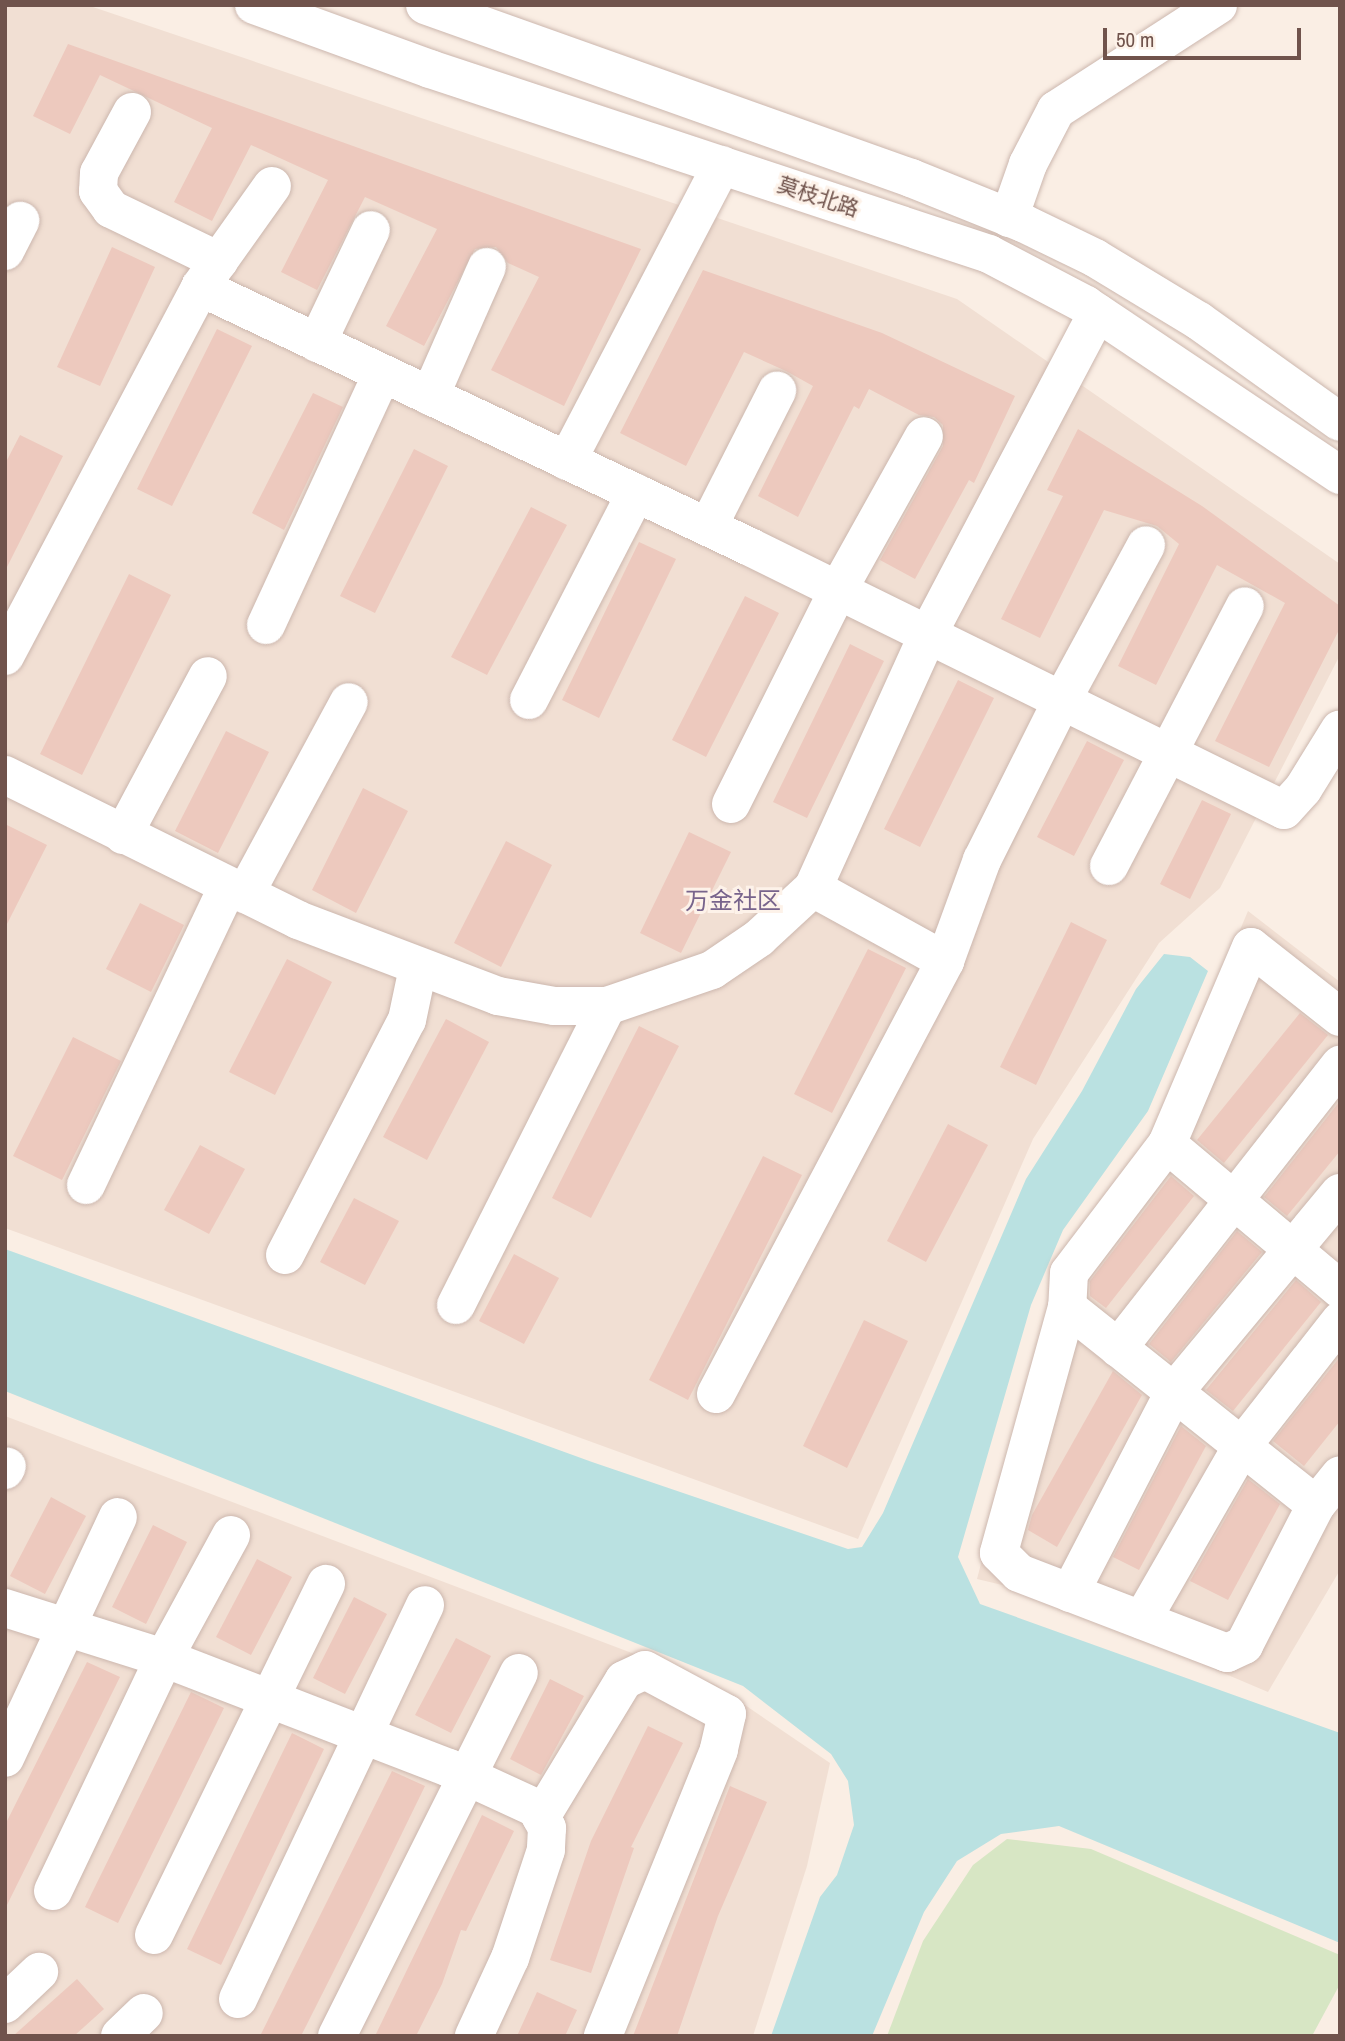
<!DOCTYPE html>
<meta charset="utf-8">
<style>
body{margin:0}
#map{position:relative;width:1345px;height:2041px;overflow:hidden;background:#faeee4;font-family:"Archivo Narrow","Noto Sans SC",sans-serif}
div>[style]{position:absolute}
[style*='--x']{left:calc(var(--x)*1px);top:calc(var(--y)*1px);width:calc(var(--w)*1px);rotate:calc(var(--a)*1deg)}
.residential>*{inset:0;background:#f1dfd3}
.green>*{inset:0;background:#d7e6c4}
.water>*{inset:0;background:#bae1e1}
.building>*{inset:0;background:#edc9be}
.roads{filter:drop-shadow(0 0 2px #ccb7ae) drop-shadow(0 0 2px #ccb7ae)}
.minor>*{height:38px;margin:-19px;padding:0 19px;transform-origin:19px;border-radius:19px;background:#fff}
span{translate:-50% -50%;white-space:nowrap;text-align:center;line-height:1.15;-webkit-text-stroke:6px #fdf2e9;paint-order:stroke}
.street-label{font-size:21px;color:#70534c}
.quarter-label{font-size:24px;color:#78648c}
.frame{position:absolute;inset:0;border:7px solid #70534c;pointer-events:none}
.scale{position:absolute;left:1103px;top:28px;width:198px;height:32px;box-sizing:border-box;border:4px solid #70534c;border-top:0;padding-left:9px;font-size:21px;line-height:24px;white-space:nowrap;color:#70534c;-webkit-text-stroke:5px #fdf2e9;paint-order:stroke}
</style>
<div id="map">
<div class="residential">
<div style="clip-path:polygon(5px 5px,87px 5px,957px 299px,1340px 564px,1340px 655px,1220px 888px,1159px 943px,1033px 1139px,858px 1539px,5px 1228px)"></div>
<div style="clip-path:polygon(1248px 911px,1340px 982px,1340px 1570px,1268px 1692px,1032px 1592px,977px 1579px,1031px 1373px,1151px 1141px)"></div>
<div style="clip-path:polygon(5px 1416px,714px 1684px,830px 1763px,807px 1866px,753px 2036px,5px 2036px)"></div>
</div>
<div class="green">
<div style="clip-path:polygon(1007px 1839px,1091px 1849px,1340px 1955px,1340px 1984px,1312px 2036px,887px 2036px,923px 1941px,973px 1865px)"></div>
</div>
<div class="water">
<div style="clip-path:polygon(1164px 954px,1190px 957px,1208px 971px,1148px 1111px,1063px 1230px,1031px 1305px,958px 1557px,980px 1604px,1340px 1733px,1340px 1943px,1059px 1826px,1001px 1834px,957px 1861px,924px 1912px,872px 2036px,771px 2036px,820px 1897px,837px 1875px,854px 1825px,848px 1781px,831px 1754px,743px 1686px,5px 1391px,5px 1249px,592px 1462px,848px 1549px,862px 1547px,883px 1513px,1026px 1179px,1082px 1091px,1136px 989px)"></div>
</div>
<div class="building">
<div style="clip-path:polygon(68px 44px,641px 249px,564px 406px,491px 370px,539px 277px,508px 263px,496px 247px,475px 249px,424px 346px,386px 326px,437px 229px,365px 197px,317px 290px,281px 272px,328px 180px,251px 145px,212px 221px,174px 202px,212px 128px,100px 75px,70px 134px,33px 116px)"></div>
<div style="clip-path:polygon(112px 247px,155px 267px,100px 386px,57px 367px)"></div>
<div style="clip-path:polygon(703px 270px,882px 333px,1015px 396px,974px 483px,969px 480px,915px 579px,880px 560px,943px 446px,943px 425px,934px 417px,919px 415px,869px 389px,859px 409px,854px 406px,798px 517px,758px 496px,813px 386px,786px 371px,744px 352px,686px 466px,620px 433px)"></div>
<div style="clip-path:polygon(217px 329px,252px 346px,172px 506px,137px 489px)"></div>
<div style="clip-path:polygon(313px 393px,343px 407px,284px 530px,252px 513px)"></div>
<div style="clip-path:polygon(1078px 429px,1202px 506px,1340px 606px,1340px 628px,1269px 767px,1215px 741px,1285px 603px,1217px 565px,1156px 685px,1118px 666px,1179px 544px,1157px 526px,1104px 510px,1040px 638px,1001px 619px,1063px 496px,1047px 490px)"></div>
<div style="clip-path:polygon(20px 435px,63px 456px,5px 571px,5px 464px)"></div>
<div style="clip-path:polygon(414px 449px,448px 466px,375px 613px,340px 596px)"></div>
<div style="clip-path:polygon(531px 507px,567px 525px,487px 675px,451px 657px)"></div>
<div style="clip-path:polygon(639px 542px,676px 559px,599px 718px,562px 700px)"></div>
<div style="clip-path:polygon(129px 574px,171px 595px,82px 775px,40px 754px)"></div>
<div style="clip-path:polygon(745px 596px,779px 613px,706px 757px,672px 740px)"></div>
<div style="clip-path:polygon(850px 644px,884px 661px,807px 818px,773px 802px)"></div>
<div style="clip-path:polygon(958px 680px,994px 698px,920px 847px,884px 829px)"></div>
<div style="clip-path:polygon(226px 731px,269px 752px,218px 853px,175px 831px)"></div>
<div style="clip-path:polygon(1087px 741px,1124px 760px,1074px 856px,1037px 837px)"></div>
<div style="clip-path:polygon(363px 788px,408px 811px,356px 913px,312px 890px)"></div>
<div style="clip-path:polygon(1202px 800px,1231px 814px,1190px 899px,1160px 884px)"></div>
<div style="clip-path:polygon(5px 824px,47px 845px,5px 928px)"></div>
<div style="clip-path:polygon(689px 832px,731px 852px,681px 953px,640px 933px)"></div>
<div style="clip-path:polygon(506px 841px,552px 865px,501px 967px,454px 943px)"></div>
<div style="clip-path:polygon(140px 903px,184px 925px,151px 992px,106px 969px)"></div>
<div style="clip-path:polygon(1071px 922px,1107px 940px,1036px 1085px,1000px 1067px)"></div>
<div style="clip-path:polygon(868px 949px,906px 968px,832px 1113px,794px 1094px)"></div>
<div style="clip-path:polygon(287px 959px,332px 982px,275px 1095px,229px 1072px)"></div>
<div style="clip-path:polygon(1300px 1013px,1328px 1035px,1224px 1163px,1197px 1140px)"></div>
<div style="clip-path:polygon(446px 1019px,489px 1042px,427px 1160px,383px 1137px)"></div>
<div style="clip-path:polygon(639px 1026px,679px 1046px,591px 1218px,552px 1198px)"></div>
<div style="clip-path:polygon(73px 1037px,121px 1061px,62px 1180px,13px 1156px)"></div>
<div style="clip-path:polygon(1340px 1101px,1340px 1151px,1287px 1216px,1264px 1197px)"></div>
<div style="clip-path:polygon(948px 1124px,988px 1145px,926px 1262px,887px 1241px)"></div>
<div style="clip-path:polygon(200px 1145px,245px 1169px,209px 1234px,164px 1210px)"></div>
<div style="clip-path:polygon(763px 1156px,802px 1175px,688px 1400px,649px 1380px)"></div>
<div style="clip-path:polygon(1171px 1176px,1194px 1196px,1106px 1308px,1090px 1296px,1090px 1281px)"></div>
<div style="clip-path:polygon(354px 1198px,399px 1221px,365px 1285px,320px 1262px)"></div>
<div style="clip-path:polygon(1237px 1231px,1262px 1252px,1171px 1362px,1149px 1344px)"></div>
<div style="clip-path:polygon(514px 1254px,559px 1278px,524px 1344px,479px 1321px)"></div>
<div style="clip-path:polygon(1296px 1280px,1321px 1302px,1233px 1411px,1206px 1390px)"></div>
<div style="clip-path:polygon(864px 1320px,908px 1341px,847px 1468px,803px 1446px)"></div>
<div style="clip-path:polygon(1340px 1357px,1340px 1421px,1304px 1466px,1273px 1441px)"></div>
<div style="clip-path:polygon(1113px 1371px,1142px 1395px,1057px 1547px,1028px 1530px,1032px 1515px)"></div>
<div style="clip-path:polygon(1181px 1426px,1206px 1446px,1139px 1570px,1113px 1557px)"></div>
<div style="clip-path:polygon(1248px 1479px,1280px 1504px,1228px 1600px,1190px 1581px)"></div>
<div style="clip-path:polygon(51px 1497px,86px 1516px,45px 1594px,10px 1576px)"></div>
<div style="clip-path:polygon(153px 1525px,187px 1542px,146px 1624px,112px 1607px)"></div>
<div style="clip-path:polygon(257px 1559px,292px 1577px,251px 1655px,216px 1637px)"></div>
<div style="clip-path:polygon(354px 1597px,387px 1614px,345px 1694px,313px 1678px)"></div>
<div style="clip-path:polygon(456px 1638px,491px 1656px,451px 1733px,415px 1715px)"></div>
<div style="clip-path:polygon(87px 1662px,120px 1677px,5px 1909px,5px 1825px)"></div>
<div style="clip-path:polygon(550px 1679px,584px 1696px,541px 1775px,510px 1759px)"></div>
<div style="clip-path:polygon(191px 1692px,224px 1708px,118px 1923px,85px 1907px)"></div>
<div style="clip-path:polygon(648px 1726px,683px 1743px,631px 1847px,634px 1848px,591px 1973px,550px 1960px,591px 1841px)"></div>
<div style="clip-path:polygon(292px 1733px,324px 1749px,221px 1965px,187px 1949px)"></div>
<div style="clip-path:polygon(392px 1771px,425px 1786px,366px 1907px,301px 2036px,260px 2036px)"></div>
<div style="clip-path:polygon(730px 1786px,767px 1802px,718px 1916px,677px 2036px,633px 2036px)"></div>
<div style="clip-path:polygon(482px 1815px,514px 1831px,466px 1931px,461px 1930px,442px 1984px,416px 2036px,375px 2036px)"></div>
<div style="clip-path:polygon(77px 1979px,104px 2009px,74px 2036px,13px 2036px)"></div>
<div style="clip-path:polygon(537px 1992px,577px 2010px,565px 2036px,517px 2036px)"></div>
</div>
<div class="roads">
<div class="minor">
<div style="--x:254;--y:5;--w:187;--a:20"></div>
<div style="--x:430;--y:69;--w:589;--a:18.31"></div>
<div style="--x:989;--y:254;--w:110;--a:27.7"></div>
<div style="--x:1086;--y:305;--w:306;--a:33.8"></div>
<div style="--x:425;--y:5;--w:516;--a:19.59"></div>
<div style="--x:911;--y:178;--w:121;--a:21.9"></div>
<div style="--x:1023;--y:223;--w:80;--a:25.9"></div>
<div style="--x:1095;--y:258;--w:122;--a:31.2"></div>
<div style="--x:1199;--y:321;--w:173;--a:35.6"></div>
<div style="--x:132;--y:112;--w:69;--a:118.4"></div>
<div style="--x:99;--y:173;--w:18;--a:93"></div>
<div style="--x:98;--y:191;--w:22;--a:54"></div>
<div style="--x:111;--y:209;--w:120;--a:25.7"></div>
<div style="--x:1009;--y:218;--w:57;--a:-70.6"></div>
<div style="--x:1028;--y:164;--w:61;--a:-62.6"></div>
<div style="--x:1056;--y:110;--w:193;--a:-32.9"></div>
<div style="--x:5;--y:251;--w:34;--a:-63"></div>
<div style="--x:203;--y:283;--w:119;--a:-54.6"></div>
<div style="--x:317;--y:343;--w:125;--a:-64.5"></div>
<div style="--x:430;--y:396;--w:141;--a:-66.2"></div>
<div style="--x:567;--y:461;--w:334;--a:-62.4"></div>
<div style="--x:708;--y:527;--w:153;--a:-63.1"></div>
<div style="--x:266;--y:625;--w:277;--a:-65.2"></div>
<div style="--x:5;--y:656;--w:417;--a:-62.1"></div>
<div style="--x:200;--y:287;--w:608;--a:25.3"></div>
<div style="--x:750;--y:547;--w:595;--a:26.22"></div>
<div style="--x:1284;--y:810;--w:28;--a:-48"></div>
<div style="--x:1303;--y:789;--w:70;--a:-58.3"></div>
<div style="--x:529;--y:700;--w:233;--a:-62.7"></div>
<div style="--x:5;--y:775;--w:327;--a:26.3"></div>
<div style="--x:298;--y:920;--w:214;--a:20.8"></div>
<div style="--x:498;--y:996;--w:57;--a:10.1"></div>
<div style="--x:554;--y:1006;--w:53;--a:0"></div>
<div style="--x:607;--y:1006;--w:111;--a:-18.9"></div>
<div style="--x:712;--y:970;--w:57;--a:-34.2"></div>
<div style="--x:759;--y:938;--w:74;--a:-42.8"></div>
<div style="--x:813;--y:888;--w:279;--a:-65.6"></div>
<div style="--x:928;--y:634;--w:363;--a:-62.2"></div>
<div style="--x:731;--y:804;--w:239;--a:-63.4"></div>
<div style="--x:838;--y:590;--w:176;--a:-60.8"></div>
<div style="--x:123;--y:835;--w:180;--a:-61.9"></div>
<div style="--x:1109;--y:866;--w:293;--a:-62.4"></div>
<div style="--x:813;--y:888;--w:151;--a:28.9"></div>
<div style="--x:245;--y:894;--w:218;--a:-61.6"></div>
<div style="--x:1340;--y:1017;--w:113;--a:-141.8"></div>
<div style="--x:1251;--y:947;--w:214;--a:113.1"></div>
<div style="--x:1167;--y:1144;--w:162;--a:127.2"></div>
<div style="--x:1069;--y:1273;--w:34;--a:93"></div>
<div style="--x:1067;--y:1307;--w:255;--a:105.5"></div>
<div style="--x:999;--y:1553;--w:28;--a:45"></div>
<div style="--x:1019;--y:1573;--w:223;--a:21"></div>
<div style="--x:1227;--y:1653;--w:19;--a:-25"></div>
<div style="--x:1244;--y:1645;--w:157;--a:-62.8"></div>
<div style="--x:1316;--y:1505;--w:38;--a:-51"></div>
<div style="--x:1167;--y:1144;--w:226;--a:40"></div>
<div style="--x:86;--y:1185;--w:331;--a:-64.6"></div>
<div style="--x:285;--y:1255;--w:265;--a:-62.6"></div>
<div style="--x:407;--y:1020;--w:53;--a:-78.1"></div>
<div style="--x:456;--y:1305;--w:335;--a:-63.2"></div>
<div style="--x:1067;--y:1307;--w:318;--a:38.5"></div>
<div style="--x:1118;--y:1348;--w:360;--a:-51.9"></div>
<div style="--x:716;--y:1394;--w:490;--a:-62.1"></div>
<div style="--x:945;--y:961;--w:108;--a:-69.9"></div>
<div style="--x:982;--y:860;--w:179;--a:-63.4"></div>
<div style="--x:1062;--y:700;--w:176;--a:-61.5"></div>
<div style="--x:5;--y:1470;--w:4;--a:-63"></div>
<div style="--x:1070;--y:1593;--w:226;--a:-62.6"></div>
<div style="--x:1174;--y:1392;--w:259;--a:-50.2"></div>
<div style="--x:5;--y:1608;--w:167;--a:17.5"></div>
<div style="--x:164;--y:1658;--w:305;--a:21.1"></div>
<div style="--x:449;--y:1768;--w:96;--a:24.7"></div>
<div style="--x:536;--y:1808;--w:23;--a:61"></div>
<div style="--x:547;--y:1828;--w:22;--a:93"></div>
<div style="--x:546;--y:1850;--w:114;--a:108.4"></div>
<div style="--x:510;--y:1958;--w:86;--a:114.8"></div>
<div style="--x:1142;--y:1620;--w:201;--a:-60.1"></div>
<div style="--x:1242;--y:1446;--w:159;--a:-51.9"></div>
<div style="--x:5;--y:1758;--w:266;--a:-64.9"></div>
<div style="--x:541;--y:1817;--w:160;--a:-58.8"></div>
<div style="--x:624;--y:1680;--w:23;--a:-25"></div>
<div style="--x:645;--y:1670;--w:93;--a:28.2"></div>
<div style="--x:727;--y:1714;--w:37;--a:103"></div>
<div style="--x:719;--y:1750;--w:309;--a:112.1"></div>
<div style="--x:53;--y:1891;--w:258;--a:-64.5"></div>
<div style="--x:164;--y:1658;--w:140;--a:-61.4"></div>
<div style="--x:154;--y:1935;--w:391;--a:-63.9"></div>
<div style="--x:238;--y:1999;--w:436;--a:-64.6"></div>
<div style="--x:5;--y:2004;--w:47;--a:-43.3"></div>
<div style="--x:120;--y:2036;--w:33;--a:-44"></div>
<div style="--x:337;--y:2036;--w:406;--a:-63.4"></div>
</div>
</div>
<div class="street-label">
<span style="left:818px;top:197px;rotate:18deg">莫枝北路</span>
</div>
<div class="quarter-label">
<span style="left:733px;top:901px">万金社区</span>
</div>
<div class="frame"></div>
<div class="scale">50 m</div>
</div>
